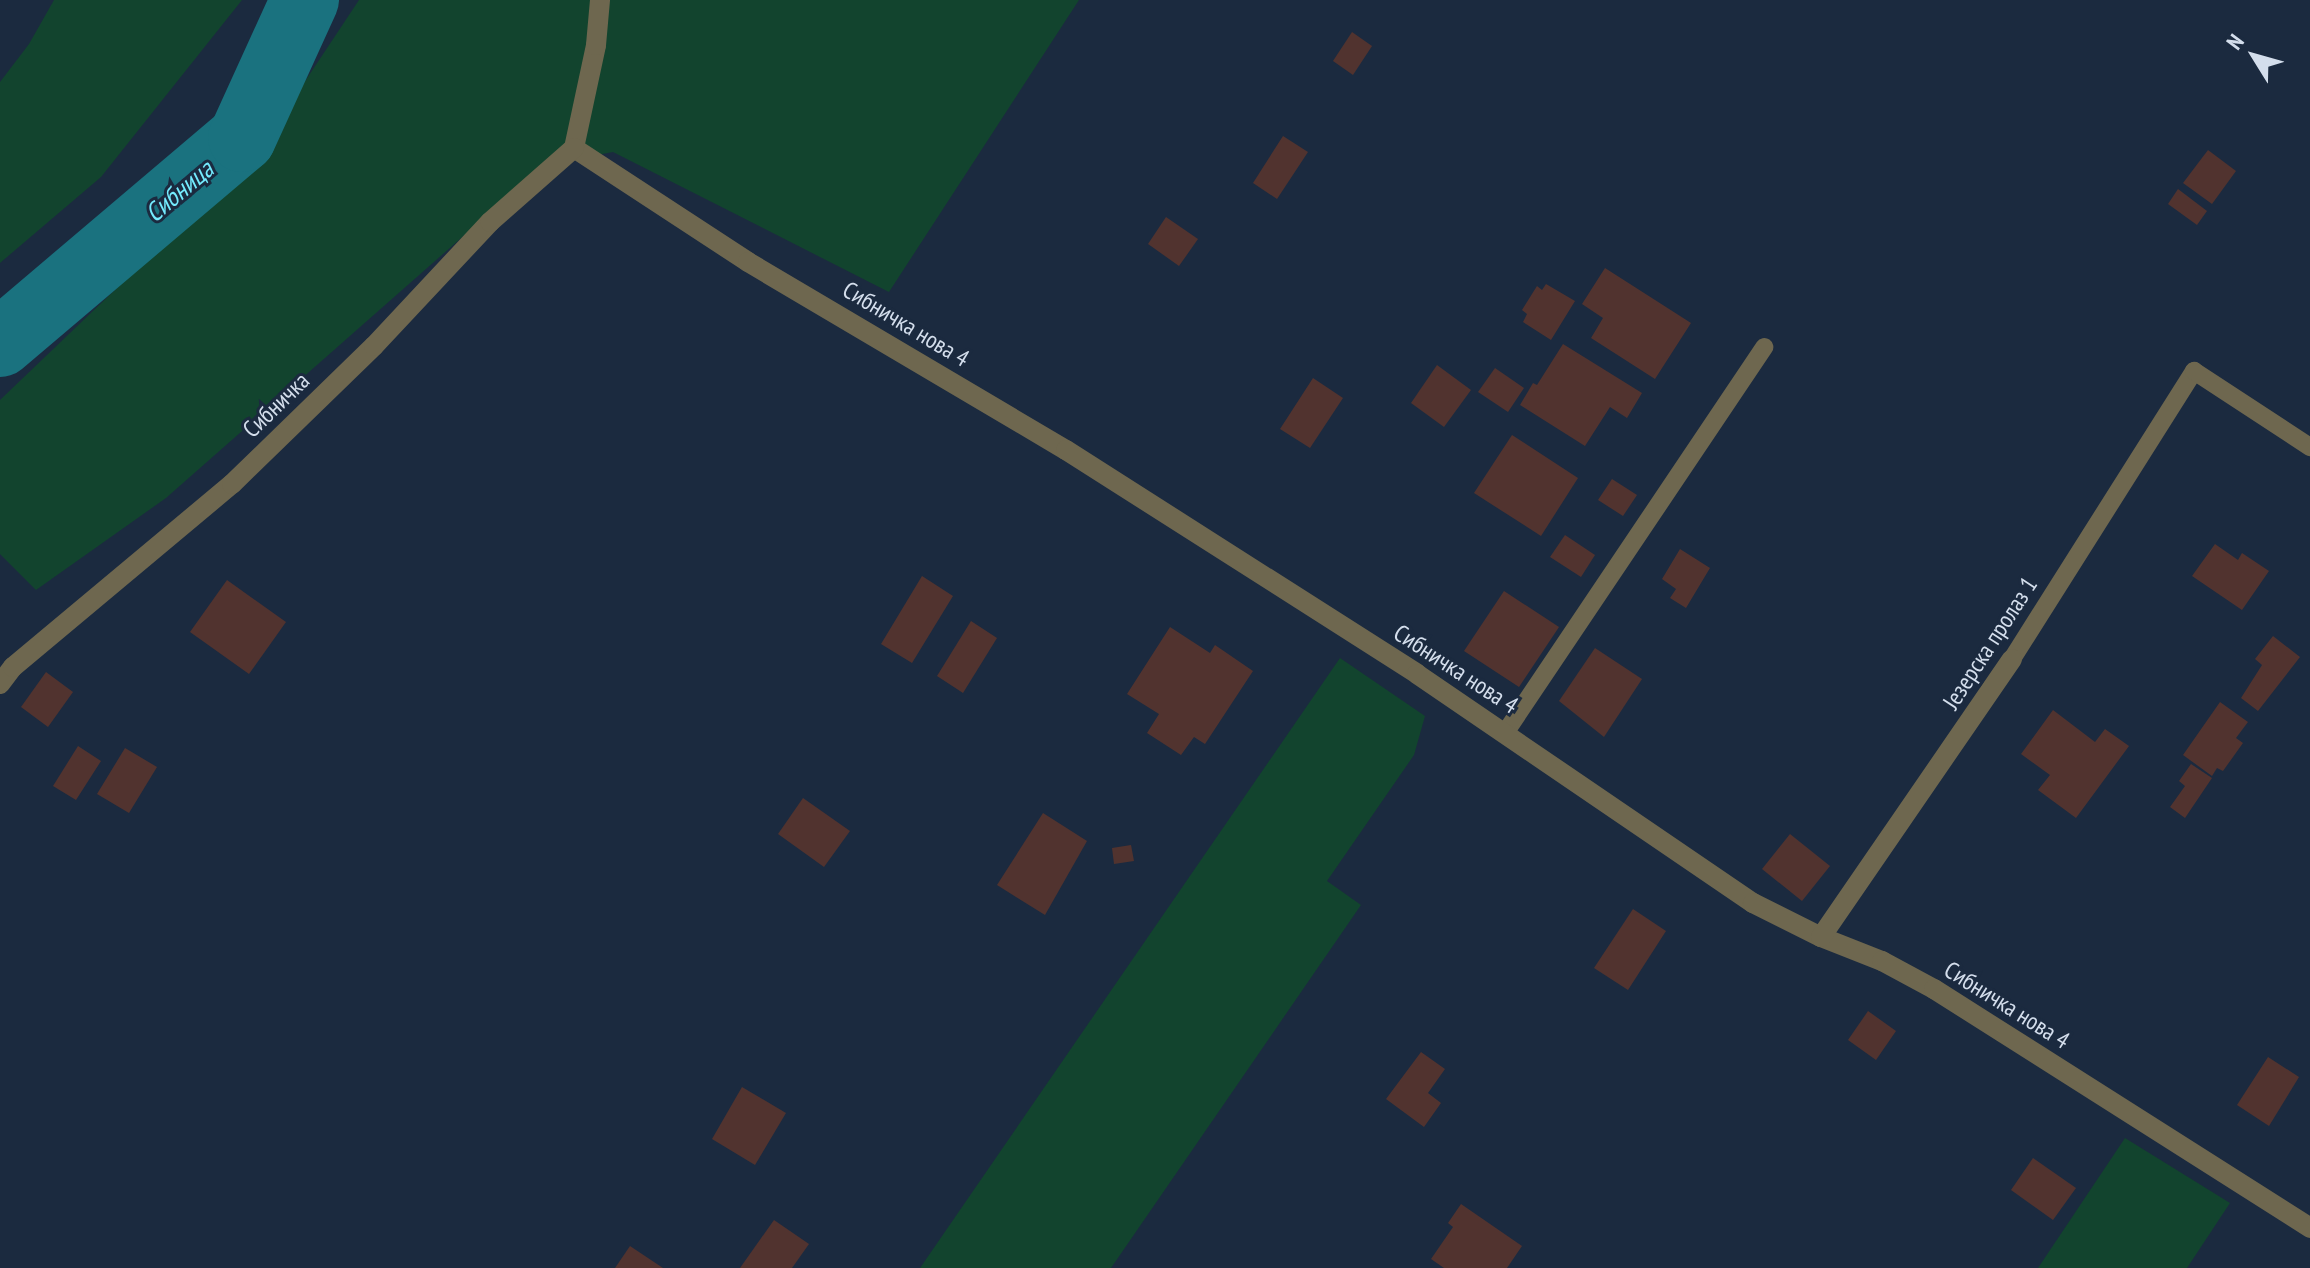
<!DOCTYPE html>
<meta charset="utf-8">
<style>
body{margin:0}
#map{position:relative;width:2310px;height:1268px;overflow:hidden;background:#1b2a3f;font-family:"PT Sans Narrow",sans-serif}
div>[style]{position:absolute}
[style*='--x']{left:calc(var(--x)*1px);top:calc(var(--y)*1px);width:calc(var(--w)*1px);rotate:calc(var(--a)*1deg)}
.green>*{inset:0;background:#12442e}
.river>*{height:68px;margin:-34px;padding:0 34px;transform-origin:34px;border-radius:34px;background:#1a727f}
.building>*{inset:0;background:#51332f}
.service>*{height:18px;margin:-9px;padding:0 9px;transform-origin:9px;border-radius:9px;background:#6e674f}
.minor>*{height:20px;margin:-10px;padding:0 10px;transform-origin:10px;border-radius:10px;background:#6e674f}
span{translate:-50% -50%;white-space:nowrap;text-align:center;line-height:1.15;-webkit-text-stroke:6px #1b2a3f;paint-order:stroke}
.street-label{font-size:24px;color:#d4deec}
.water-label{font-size:26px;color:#74ebfe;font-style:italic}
.north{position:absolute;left:2214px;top:16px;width:80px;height:80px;-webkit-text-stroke:6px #1b2a3f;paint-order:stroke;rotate:307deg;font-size:22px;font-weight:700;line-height:32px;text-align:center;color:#d4deec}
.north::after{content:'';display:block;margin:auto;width:28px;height:36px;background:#d4deec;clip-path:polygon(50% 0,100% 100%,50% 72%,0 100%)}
</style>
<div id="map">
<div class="green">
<div style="clip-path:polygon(54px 0,242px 0,101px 177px,0 263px,0 82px,29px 44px)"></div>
<div style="clip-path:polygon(359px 0,1079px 0,889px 292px,613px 152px,544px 165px,166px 498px,36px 590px,0 554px,0 400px,256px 155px)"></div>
<div style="clip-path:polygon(1340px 658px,1425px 716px,1414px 755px,1327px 881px,1361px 905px,1111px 1268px,920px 1268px)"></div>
<div style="clip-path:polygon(2125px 1138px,2230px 1203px,2187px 1268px,2038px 1268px)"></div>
</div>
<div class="river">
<div style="--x:0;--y:343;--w:317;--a:-40.3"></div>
<div style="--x:242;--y:138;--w:152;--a:-65.5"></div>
</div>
<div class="building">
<div style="clip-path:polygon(1352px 32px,1372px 46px,1353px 75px,1333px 61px)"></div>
<div style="clip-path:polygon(1283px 136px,1308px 152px,1277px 199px,1253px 183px)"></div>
<div style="clip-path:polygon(2208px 150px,2236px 171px,2212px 204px,2183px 183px)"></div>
<div style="clip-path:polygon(2178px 189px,2207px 211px,2197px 225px,2168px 204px)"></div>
<div style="clip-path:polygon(1166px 217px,1198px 239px,1179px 266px,1148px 244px)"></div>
<div style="clip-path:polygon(1605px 268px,1691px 323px,1655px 379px,1591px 338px,1603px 318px,1582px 304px)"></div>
<div style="clip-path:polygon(1546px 284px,1575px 301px,1551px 340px,1523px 322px,1527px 314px,1522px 310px,1537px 286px,1542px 290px)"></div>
<div style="clip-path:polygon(1563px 344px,1642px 393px,1627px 418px,1610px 407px,1585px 446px,1520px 405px,1533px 383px,1537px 385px)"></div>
<div style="clip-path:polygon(1437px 365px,1471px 390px,1444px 427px,1411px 403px)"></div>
<div style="clip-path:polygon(1495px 368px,1524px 388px,1508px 412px,1478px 392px)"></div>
<div style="clip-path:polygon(1313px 378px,1343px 398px,1310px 448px,1280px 429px)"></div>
<div style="clip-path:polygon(1512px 435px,1578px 478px,1541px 536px,1474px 493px)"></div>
<div style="clip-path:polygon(1612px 479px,1637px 495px,1623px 516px,1598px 500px)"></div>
<div style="clip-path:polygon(1565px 535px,1595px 555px,1581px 577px,1550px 557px)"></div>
<div style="clip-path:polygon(2215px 544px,2238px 560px,2242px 553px,2269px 571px,2242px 610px,2192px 576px)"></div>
<div style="clip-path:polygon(1680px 549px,1710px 568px,1686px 608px,1670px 598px,1676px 589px,1662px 579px)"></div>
<div style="clip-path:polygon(922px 576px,953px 596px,912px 663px,881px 644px)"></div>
<div style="clip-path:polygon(227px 580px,286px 622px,249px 674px,190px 632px)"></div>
<div style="clip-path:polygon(1504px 591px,1559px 627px,1519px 687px,1464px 651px)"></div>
<div style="clip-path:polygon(971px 621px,997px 638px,963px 693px,937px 676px)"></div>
<div style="clip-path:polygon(1170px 627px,1210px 653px,1215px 645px,1253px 671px,1205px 744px,1194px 737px,1181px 755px,1147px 733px,1159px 714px,1127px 694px)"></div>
<div style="clip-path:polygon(2273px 636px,2300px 657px,2258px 711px,2241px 698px,2262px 665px,2255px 659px)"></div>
<div style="clip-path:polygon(1595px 648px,1642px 679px,1604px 737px,1559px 701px)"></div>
<div style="clip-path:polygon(46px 672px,73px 692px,48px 727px,21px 707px)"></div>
<div style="clip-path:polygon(2220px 702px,2248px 722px,2236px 738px,2243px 743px,2223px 771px,2217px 768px,2212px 776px,2183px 755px)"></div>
<div style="clip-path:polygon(2053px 710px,2095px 742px,2105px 729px,2129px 746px,2076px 818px,2038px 790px,2050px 775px,2021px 754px)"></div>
<div style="clip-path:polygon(78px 746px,101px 761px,76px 800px,53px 786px)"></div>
<div style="clip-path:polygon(125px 748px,157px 767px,129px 813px,97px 794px)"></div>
<div style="clip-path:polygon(2191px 764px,2212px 778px,2185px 818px,2170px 807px,2185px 786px,2179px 781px)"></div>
<div style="clip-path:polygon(803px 798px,850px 831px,824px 867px,778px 834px)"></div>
<div style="clip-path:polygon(1043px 813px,1087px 841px,1045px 915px,997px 885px)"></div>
<div style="clip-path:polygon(1790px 834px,1830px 866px,1802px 901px,1762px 869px)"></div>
<div style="clip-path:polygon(1131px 845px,1134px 861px,1114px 864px,1112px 848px)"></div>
<div style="clip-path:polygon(1633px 909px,1666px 931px,1628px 990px,1594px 968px)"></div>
<div style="clip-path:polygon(1868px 1011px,1896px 1031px,1876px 1060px,1848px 1040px)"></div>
<div style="clip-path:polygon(1421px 1052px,1445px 1069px,1428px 1093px,1441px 1103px,1424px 1127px,1386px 1099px)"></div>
<div style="clip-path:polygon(2268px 1057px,2299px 1077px,2269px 1126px,2237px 1105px)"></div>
<div style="clip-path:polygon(742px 1087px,786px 1113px,755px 1165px,712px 1139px)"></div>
<div style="clip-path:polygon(2033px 1158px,2076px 1188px,2053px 1220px,2011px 1190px)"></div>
<div style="clip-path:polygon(1461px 1204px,1522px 1246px,1507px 1268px,1444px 1268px,1431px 1259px,1453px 1227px,1448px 1223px)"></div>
<div style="clip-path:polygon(774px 1220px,809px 1244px,792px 1268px,740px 1268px)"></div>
<div style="clip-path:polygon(630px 1246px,663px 1268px,615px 1268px)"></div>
</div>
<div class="service">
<div style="--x:2012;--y:659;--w:341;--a:-57.7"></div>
<div style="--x:2194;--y:371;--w:139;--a:33.2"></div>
<div style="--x:1505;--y:733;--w:465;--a:-56.1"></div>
</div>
<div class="minor">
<div style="--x:574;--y:148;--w:208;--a:33.2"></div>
<div style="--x:748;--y:262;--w:369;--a:30.6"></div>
<div style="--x:1066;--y:450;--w:416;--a:32.5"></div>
<div style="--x:1417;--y:674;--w:407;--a:34.3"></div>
<div style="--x:1753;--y:903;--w:76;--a:26.6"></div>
<div style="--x:1821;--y:937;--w:66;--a:21.5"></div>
<div style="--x:1882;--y:961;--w:59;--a:28.3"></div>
<div style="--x:1934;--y:989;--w:446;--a:32.4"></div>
<div style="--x:574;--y:148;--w:105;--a:-77.9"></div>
<div style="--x:596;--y:45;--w:45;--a:-84.9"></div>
<div style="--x:0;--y:684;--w:21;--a:-53"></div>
<div style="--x:13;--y:667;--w:285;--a:-39.9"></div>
<div style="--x:232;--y:484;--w:198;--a:-44.2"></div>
<div style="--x:374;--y:346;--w:170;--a:-46.9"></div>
<div style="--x:490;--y:222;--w:112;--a:-41.4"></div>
<div style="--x:1821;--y:937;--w:337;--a:-55.5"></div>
</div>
<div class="street-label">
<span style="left:906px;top:324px;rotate:31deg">Сибничка нова 4</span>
<span style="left:276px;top:405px;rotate:-44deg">Сибничка</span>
<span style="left:1990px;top:643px;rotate:-57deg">Језерска пролаз 1</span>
<span style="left:1456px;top:669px;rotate:33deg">Сибничка нова 4</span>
<span style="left:2007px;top:1005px;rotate:32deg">Сибничка нова 4</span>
</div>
<div class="water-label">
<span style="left:179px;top:191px;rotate:-40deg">Сибница</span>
</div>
<div class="north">N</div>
</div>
